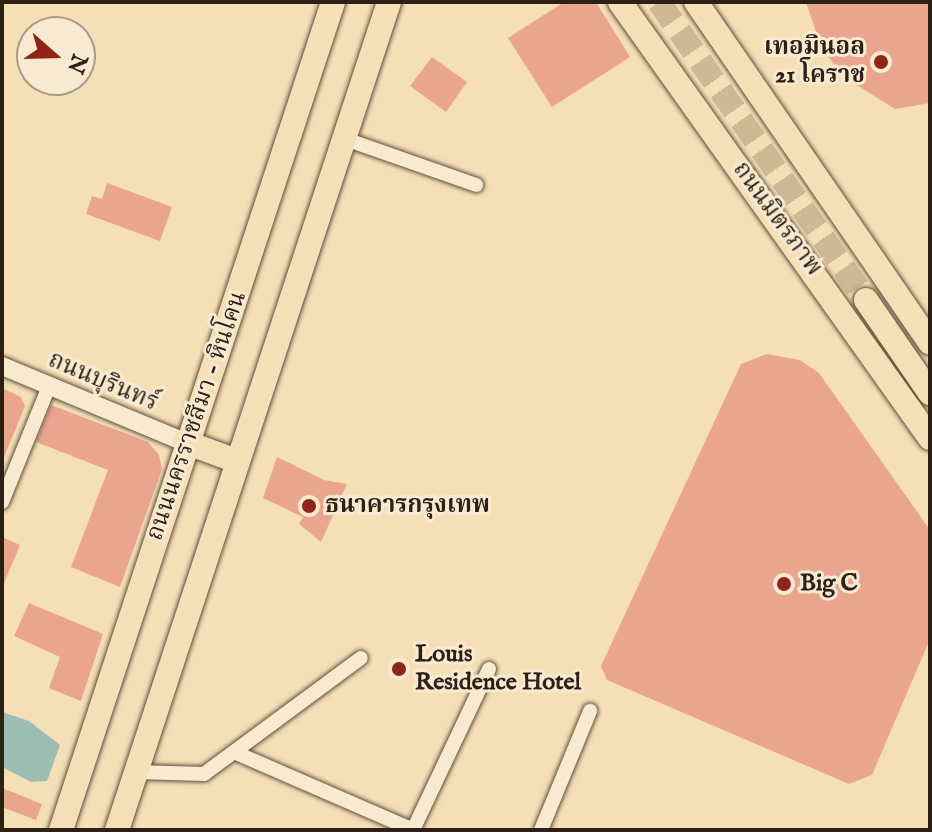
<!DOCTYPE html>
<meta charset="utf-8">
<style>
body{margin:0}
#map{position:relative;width:932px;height:832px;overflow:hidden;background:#f5dfb6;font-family:"IM FELL English","Noto Serif Thai",serif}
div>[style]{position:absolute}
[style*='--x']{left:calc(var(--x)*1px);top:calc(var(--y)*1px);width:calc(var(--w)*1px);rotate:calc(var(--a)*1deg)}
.water>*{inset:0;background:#9dbcb2}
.building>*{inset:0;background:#eaa58f}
.trunk-tunnel>*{height:24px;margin-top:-12px;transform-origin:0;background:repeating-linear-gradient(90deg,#cdb996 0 24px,transparent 0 36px)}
.roads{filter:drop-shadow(0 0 2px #5f503f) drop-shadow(0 0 2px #5f503f)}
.minor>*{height:14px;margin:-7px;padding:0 7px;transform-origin:7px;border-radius:7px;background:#f8ead0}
.tertiary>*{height:18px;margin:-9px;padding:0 9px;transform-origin:9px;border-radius:9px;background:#f8ead0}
.primary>*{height:24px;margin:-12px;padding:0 12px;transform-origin:12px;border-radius:12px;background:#f5dfb6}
.trunk>*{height:24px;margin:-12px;padding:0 12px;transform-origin:12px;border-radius:12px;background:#f5dfb6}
.dots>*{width:22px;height:22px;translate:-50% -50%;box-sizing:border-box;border:4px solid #f8ead0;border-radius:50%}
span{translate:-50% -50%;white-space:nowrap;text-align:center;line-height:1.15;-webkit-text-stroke:6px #f8ead0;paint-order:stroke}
.poi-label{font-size:24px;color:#2d2117;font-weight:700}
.right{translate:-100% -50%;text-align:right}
.left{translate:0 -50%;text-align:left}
.street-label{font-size:24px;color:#2d2117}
.frame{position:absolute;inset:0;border:4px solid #2d2117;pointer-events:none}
.north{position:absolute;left:16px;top:16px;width:80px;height:80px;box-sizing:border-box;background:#f8ead0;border:2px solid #a79a86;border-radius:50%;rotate:110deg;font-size:22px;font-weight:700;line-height:32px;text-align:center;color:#2d2117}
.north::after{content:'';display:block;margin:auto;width:28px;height:36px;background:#8f2418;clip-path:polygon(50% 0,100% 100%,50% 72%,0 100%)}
</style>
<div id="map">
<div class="water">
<div style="clip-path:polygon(2px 712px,29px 721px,60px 745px,47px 781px,31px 782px,2px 767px)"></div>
</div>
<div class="building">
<div style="clip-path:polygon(564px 2px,596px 2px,630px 57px,552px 107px,508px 38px)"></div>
<div style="clip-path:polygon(806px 2px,930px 2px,930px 103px,895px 109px,844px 77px,821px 47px)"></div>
<div style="clip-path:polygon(432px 57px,467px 82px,446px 112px,410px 86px)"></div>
<div style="clip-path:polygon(107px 183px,172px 207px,160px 241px,86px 214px,92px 196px,102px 199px)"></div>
<div style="clip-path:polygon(767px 354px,800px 360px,819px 373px,930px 530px,930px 639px,872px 775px,849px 784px,607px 680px,601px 666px,741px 364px)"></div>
<div style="clip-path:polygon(2px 388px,21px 397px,25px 406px,2px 462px)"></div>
<div style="clip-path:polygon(51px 405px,148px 442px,159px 455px,162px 469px,120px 587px,71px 567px,108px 470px,36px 442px)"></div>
<div style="clip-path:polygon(277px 457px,324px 480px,347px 484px,321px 542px,299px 524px,303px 517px,263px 498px)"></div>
<div style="clip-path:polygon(2px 537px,20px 545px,2px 588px)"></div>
<div style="clip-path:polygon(29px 603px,103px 634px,81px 701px,49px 688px,60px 657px,14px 636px)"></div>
<div style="clip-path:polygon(2px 788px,42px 804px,36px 820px,2px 807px)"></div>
</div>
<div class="trunk-tunnel">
<div style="--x:659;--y:2;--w:363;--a:55.2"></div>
</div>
<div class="roads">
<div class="minor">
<div style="--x:345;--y:139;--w:139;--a:19.3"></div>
<div style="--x:2;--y:502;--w:127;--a:-67.9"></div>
<div style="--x:234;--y:752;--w:195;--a:23.5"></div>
<div style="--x:136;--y:772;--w:68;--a:1.7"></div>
<div style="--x:204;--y:774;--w:195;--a:-36.5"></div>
<div style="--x:413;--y:830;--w:178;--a:-64.7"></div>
<div style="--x:541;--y:830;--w:129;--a:-67.6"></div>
</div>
<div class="tertiary">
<div style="--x:2;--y:366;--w:198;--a:22.6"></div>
</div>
<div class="primary">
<div style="--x:185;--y:442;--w:55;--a:20.1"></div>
<div style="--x:61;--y:830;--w:872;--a:-71.81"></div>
<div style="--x:117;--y:830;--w:872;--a:-71.81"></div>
</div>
<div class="trunk">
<div style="--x:620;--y:2;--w:535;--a:54.59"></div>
<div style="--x:696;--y:2;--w:413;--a:55.5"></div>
<div style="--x:866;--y:300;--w:113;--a:55.5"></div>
</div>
</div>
<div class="dots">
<div style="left:881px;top:62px;background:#8f2418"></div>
<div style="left:309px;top:506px;background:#8f2418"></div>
<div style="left:784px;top:584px;background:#8f2418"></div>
<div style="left:399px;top:669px;background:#8f2418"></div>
</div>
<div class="poi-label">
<span class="right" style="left:865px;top:62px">เทอมินอล<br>21 โคราช</span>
<span class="left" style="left:325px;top:506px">ธนาคารกรุงเทพ</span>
<span class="left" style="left:800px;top:584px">Big C</span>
<span class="left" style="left:415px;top:669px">Louis<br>Residence Hotel</span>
</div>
<div class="street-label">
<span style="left:777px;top:219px;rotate:54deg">ถนนมิตรภาพ</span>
<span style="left:103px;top:382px;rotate:23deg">ถนนบุรินทร์</span>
<span style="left:197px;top:416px;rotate:-71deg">ถนนนครราชสีมา - หินโคน</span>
</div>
<div class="frame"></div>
<div class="north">N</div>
</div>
